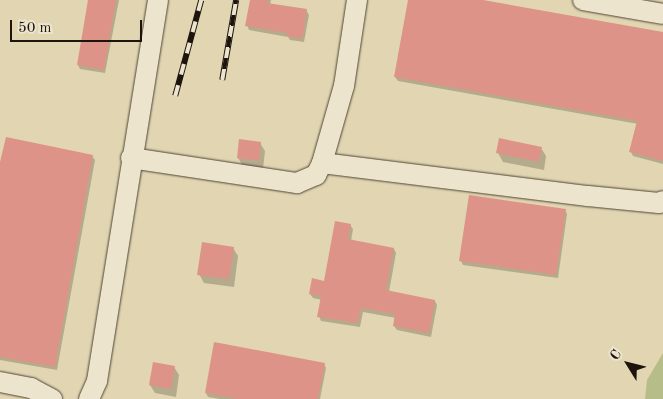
<!DOCTYPE html>
<meta charset="utf-8">
<style>
body{margin:0}
#map{position:relative;width:663px;height:399px;overflow:hidden;background:#e1d6b1;font-family:"Old Standard TT",serif}
div>[style]{position:absolute}
[style*='--x']{left:calc(var(--x)*1px);top:calc(var(--y)*1px);width:calc(var(--w)*1px);rotate:calc(var(--a)*1deg)}
.green>*{inset:0;background:#b7bd89}
.shadow>*{inset:0;background:#0003}
.building>*{inset:0;background:#dd9388}
.roads{filter:drop-shadow(0 0 1px #4f4437) drop-shadow(0 0 1px #4f4437)}
.minor>*{height:20px;margin:-10px;padding:0 10px;transform-origin:10px;border-radius:10px;background:#ece4cc}
.rail>*{height:5.5px;margin-top:-2.75px;transform-origin:0;background:repeating-linear-gradient(90deg,#ece4cc 0 11px,#1e140e 0 22px);box-sizing:border-box;border-block:1px solid #1e140e}
span{translate:-50% -50%;white-space:nowrap;text-align:center;line-height:1.15;-webkit-text-stroke:4.5px #ece4cc;paint-order:stroke}
.north{position:absolute;left:603px;top:339px;width:50px;height:50px;-webkit-text-stroke:4px #ece4cc;paint-order:stroke;rotate:306deg;font-size:14px;font-weight:700;line-height:20px;text-align:center;color:#1e140e}
.north::after{content:'';display:block;margin:auto;width:18px;height:22px;background:#1e140e;clip-path:polygon(50% 0,100% 100%,50% 72%,0 100%)}
.scale{position:absolute;left:10px;top:20px;width:132px;height:22px;box-sizing:border-box;border:2px solid #1e140e;border-top:0;padding-left:6px;font-size:15px;line-height:18px;white-space:nowrap;color:#1e140e;-webkit-text-stroke:4px #ece4cc;paint-order:stroke}
</style>
<div id="map">
<div class="green">
<div style="clip-path:polygon(663px 353px,663px 399px,645px 399px,647px 380px)"></div>
</div>
<div class="shadow">
<div style="clip-path:polygon(90px 0,119px 0,105px 73px,80px 69px,78px 65px)"></div>
<div style="clip-path:polygon(251px 0,271px 0,270px 5px,306px 10px,309px 15px,304px 42px,290px 40px,288px 37px,249px 30px,247px 25px)"></div>
<div style="clip-path:polygon(409px 0,476px 0,663px 34px,663px 164px,633px 156px,631px 152px,638px 124px,398px 81px,395px 77px)"></div>
<div style="clip-path:polygon(260px 143px,265px 151px,263px 169px,243px 166px,238px 158px)"></div>
<div style="clip-path:polygon(541px 148px,546px 156px,544px 170px,503px 162px,498px 153px)"></div>
<div style="clip-path:polygon(92px 156px,95px 160px,57px 370px,0 360px,0 163px)"></div>
<div style="clip-path:polygon(565px 210px,567px 214px,558px 278px,463px 265px,461px 261px)"></div>
<div style="clip-path:polygon(350px 225px,353px 229px,351px 241px,394px 249px,396px 253px,389px 292px,435px 301px,437px 305px,431px 337px,397px 330px,394px 326px,396px 318px,363px 312px,360px 327px,321px 321px,319px 316px,322px 300px,313px 298px,310px 294px,325px 282px)"></div>
<div style="clip-path:polygon(233px 248px,238px 256px,234px 287px,204px 283px,199px 274px)"></div>
<div style="clip-path:polygon(324px 364px,326px 368px,320px 399px,220px 399px,208px 397px,206px 393px)"></div>
<div style="clip-path:polygon(174px 367px,179px 375px,176px 397px,155px 393px,150px 385px)"></div>
</div>
<div class="building">
<div style="clip-path:polygon(88px 0,116px 0,104px 70px,77px 65px)"></div>
<div style="clip-path:polygon(250px 0,268px 0,267px 3px,307px 9px,302px 39px,287px 36px,287px 33px,245px 26px)"></div>
<div style="clip-path:polygon(408px 0,483px 0,663px 32px,663px 161px,629px 152px,637px 121px,394px 77px)"></div>
<div style="clip-path:polygon(6px 137px,93px 155px,55px 367px,0 357px,0 162px)"></div>
<div style="clip-path:polygon(499px 138px,542px 147px,539px 162px,496px 153px)"></div>
<div style="clip-path:polygon(239px 139px,261px 142px,259px 161px,237px 158px)"></div>
<div style="clip-path:polygon(469px 195px,566px 209px,556px 275px,459px 261px)"></div>
<div style="clip-path:polygon(335px 221px,351px 224px,348px 239px,394px 248px,386px 290px,435px 300px,429px 333px,393px 326px,395px 314px,361px 308px,358px 323px,317px 317px,321px 296px,309px 294px,312px 278px,324px 281px)"></div>
<div style="clip-path:polygon(202px 242px,234px 247px,229px 279px,197px 275px)"></div>
<div style="clip-path:polygon(214px 342px,325px 363px,318px 399px,237px 399px,205px 393px)"></div>
<div style="clip-path:polygon(153px 362px,175px 366px,171px 389px,149px 385px)"></div>
</div>
<div class="roads">
<div class="minor">
<div style="--x:583;--y:0;--w:81;--a:9.9"></div>
<div style="--x:131;--y:158;--w:168;--a:8.6"></div>
<div style="--x:297;--y:183;--w:21;--a:-23"></div>
<div style="--x:316;--y:175;--w:13;--a:-63"></div>
<div style="--x:322;--y:163;--w:80;--a:-74.1"></div>
<div style="--x:344;--y:86;--w:87;--a:-81.4"></div>
<div style="--x:322;--y:163;--w:268;--a:7.1"></div>
<div style="--x:588;--y:196;--w:71;--a:5.6"></div>
<div style="--x:659;--y:203;--w:4;--a:-27"></div>
<div style="--x:0;--y:382;--w:32;--a:11"></div>
<div style="--x:31;--y:388;--w:24;--a:28"></div>
<div style="--x:89;--y:399;--w:20;--a:-66"></div>
<div style="--x:97;--y:381;--w:386;--a:-80.9"></div>
</div>
</div>
<div class="rail">
<div style="--x:222;--y:80;--w:81;--a:-80.1"></div>
<div style="--x:175;--y:96;--w:99;--a:-74.8"></div>
</div>
<div class="north">С</div>
<div class="scale">50 m</div>
</div>
